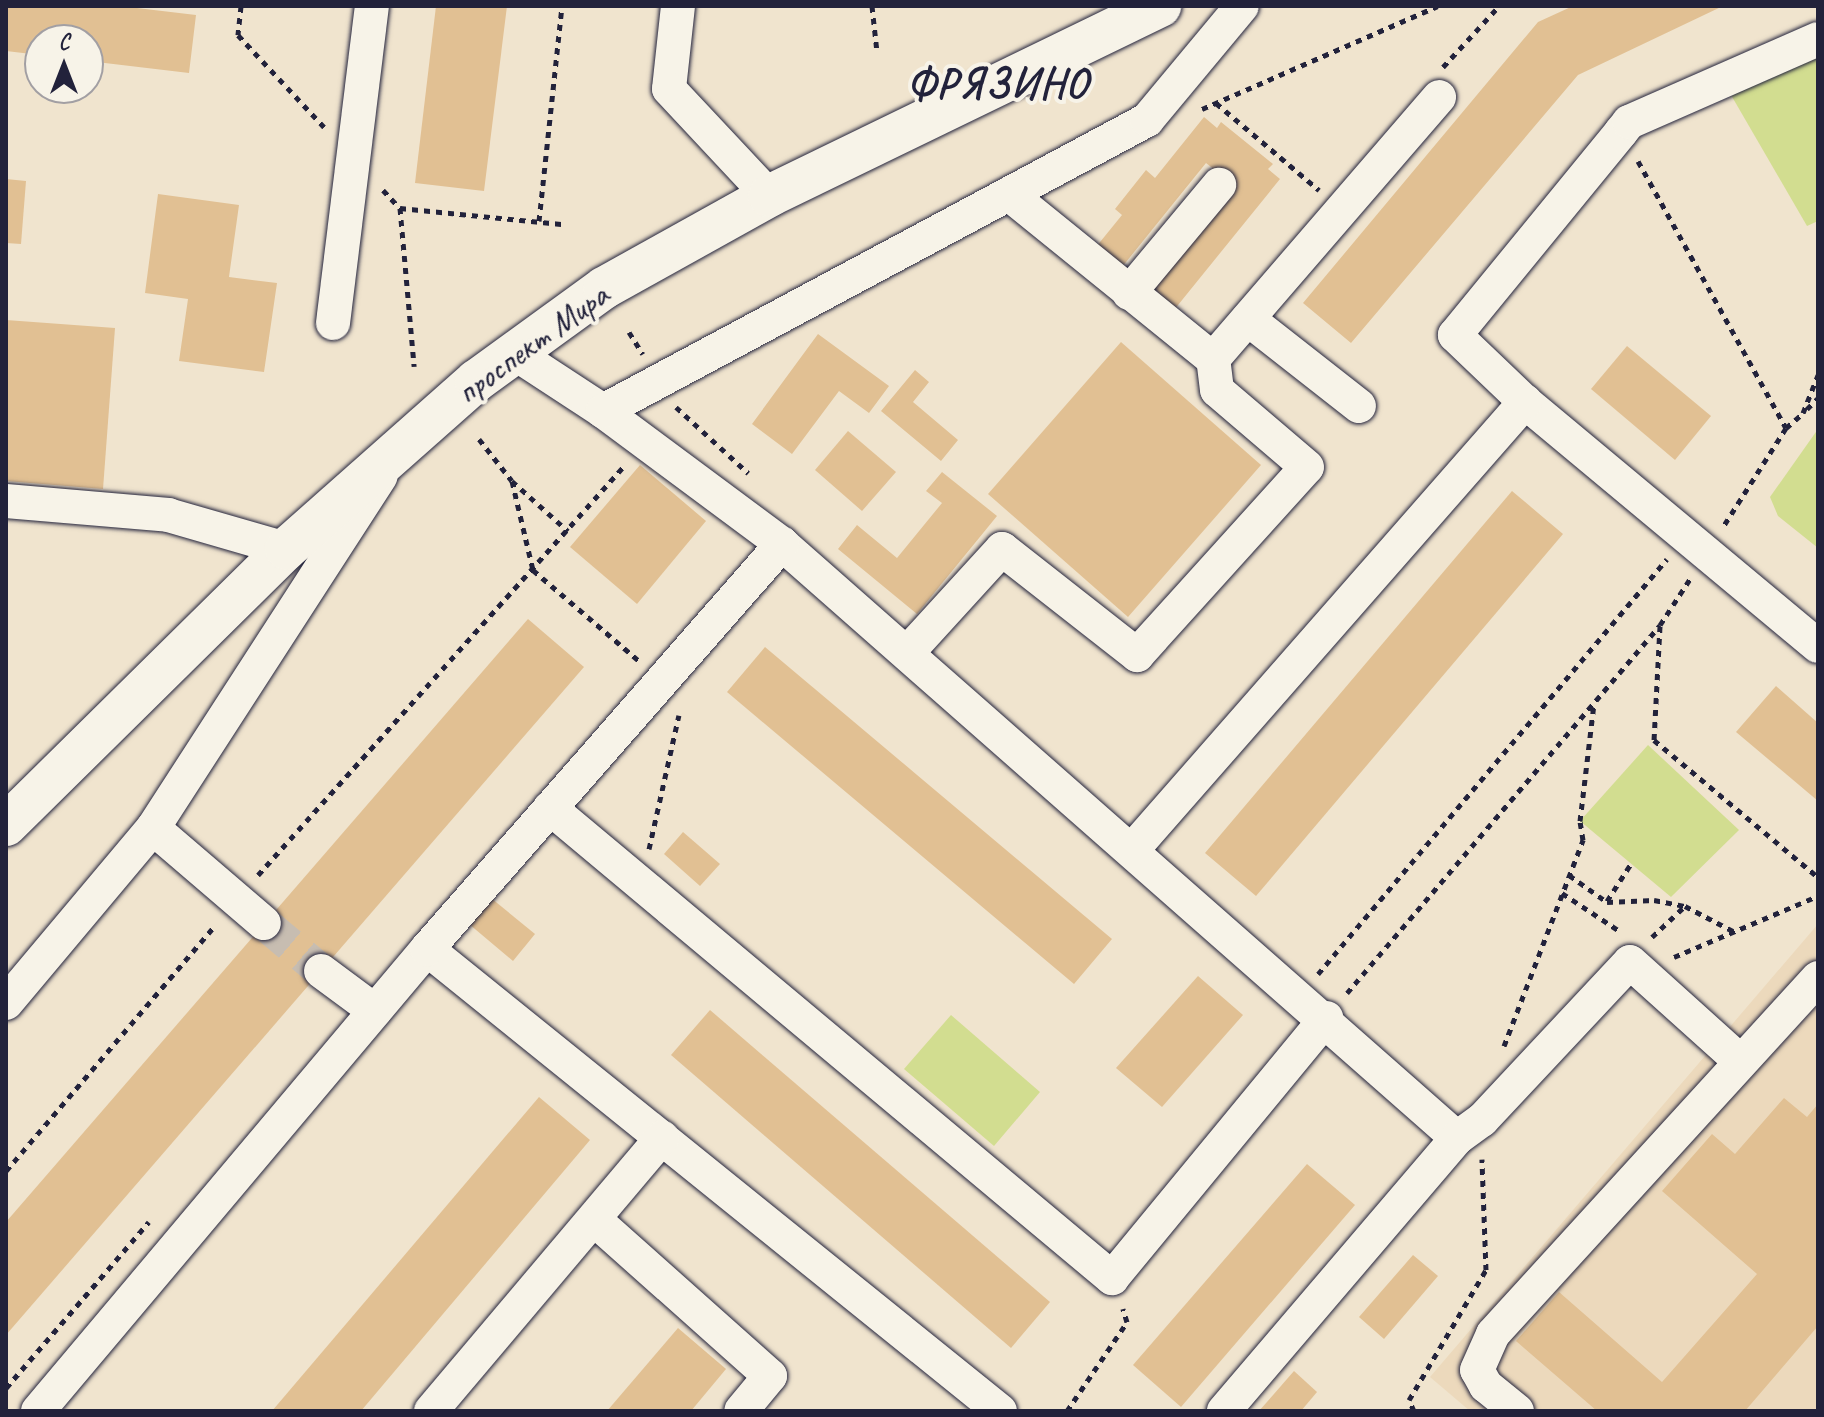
<!DOCTYPE html>
<meta charset="utf-8">
<style>
body{margin:0}
#map{position:relative;width:1824px;height:1417px;overflow:hidden;background:#f0e4ce;font-family:Caveat,sans-serif}
div>[style]{position:absolute}
[style*='--x']{left:calc(var(--x)*1px);top:calc(var(--y)*1px);width:calc(var(--w)*1px);rotate:calc(var(--a)*1deg)}
.built>*{inset:0;background:#ecd9bc}
.green>*{inset:0;background:#d2dd90}
.building>*{inset:0;background:#e1c093}
.minor-tunnel>*{height:34px;margin-top:-17px;transform-origin:0;background:repeating-linear-gradient(90deg,#c7bdb1 0 34px,transparent 0 51px)}
.path>*{height:5px;margin-top:-2.5px;transform-origin:0;background:repeating-linear-gradient(90deg,#22223b 0 6px,transparent 0 12px)}
.roads{filter:drop-shadow(0 0 2px #22223b) drop-shadow(0 0 2px #22223b)}
.minor>*{height:34px;margin:-17px;padding:0 17px;transform-origin:17px;border-radius:17px;background:#f7f3e8}
.major>*{height:42px;margin:-21px;padding:0 21px;transform-origin:21px;border-radius:21px;background:#f7f3e8}
span{translate:-50% -50%;white-space:nowrap;text-align:center;line-height:1.15;-webkit-text-stroke:8px #f7f3e8;paint-order:stroke}
.street-label{font-size:34px;color:#22223b}
.district-label{font-size:42px;color:#22223b;font-weight:700;letter-spacing:2px}
.frame{position:absolute;inset:0;border:8px solid #22223b;pointer-events:none}
.north{position:absolute;left:24px;top:24px;width:80px;height:80px;box-sizing:border-box;background:#f7f3e8;border:2px solid #a29fa3;border-radius:50%;rotate:0deg;font-size:22px;font-weight:700;line-height:32px;text-align:center;color:#22223b}
.north::after{content:'';display:block;margin:auto;width:28px;height:36px;background:#22223b;clip-path:polygon(50% 0,100% 100%,50% 72%,0 100%)}
</style>
<div id="map">
<div class="built">
<div style="clip-path:polygon(1818px 924px,1818px 1411px,1470px 1411px,1430px 1377px)"></div>
</div>
<div class="green">
<div style="clip-path:polygon(1818px 53px,1818px 221px,1807px 226px,1731px 95px)"></div>
<div style="clip-path:polygon(1818px 429px,1818px 548px,1778px 516px,1770px 497px)"></div>
<div style="clip-path:polygon(1648px 745px,1739px 830px,1671px 897px,1580px 821px)"></div>
<div style="clip-path:polygon(951px 1015px,1040px 1092px,994px 1146px,904px 1069px)"></div>
</div>
<div class="building">
<div style="clip-path:polygon(6px 6px,120px 6px,196px 15px,189px 73px,88px 61px,88px 40px,40px 40px,40px 55px,6px 51px)"></div>
<div style="clip-path:polygon(436px 6px,507px 6px,484px 191px,415px 183px)"></div>
<div style="clip-path:polygon(1573px 6px,1723px 6px,1578px 75px,1351px 343px,1303px 303px,1538px 22px)"></div>
<div style="clip-path:polygon(1204px 117px,1217px 128px,1221px 122px,1273px 164px,1268px 169px,1280px 179px,1174px 310px,1150px 291px,1235px 186px,1206px 163px,1122px 267px,1096px 247px,1122px 215px,1115px 209px,1146px 170px,1155px 178px)"></div>
<div style="clip-path:polygon(6px 179px,26px 181px,21px 244px,6px 243px)"></div>
<div style="clip-path:polygon(158px 194px,239px 205px,229px 277px,277px 283px,264px 372px,179px 361px,188px 299px,145px 293px)"></div>
<div style="clip-path:polygon(6px 320px,115px 328px,103px 489px,6px 481px)"></div>
<div style="clip-path:polygon(818px 334px,889px 386px,869px 413px,839px 391px,792px 454px,752px 424px)"></div>
<div style="clip-path:polygon(1121px 342px,1261px 465px,1128px 617px,988px 494px)"></div>
<div style="clip-path:polygon(1627px 346px,1711px 416px,1675px 460px,1591px 389px)"></div>
<div style="clip-path:polygon(915px 370px,929px 382px,913px 402px,958px 440px,941px 461px,881px 411px)"></div>
<div style="clip-path:polygon(848px 431px,896px 472px,862px 511px,815px 470px)"></div>
<div style="clip-path:polygon(640px 465px,706px 521px,637px 604px,570px 547px)"></div>
<div style="clip-path:polygon(942px 472px,997px 516px,917px 614px,838px 549px,857px 525px,897px 558px,942px 503px,926px 491px)"></div>
<div style="clip-path:polygon(1512px 491px,1563px 534px,1256px 896px,1205px 853px)"></div>
<div style="clip-path:polygon(528px 619px,584px 667px,6px 1335px,6px 1222px)"></div>
<div style="clip-path:polygon(765px 647px,1112px 939px,1074px 984px,727px 692px)"></div>
<div style="clip-path:polygon(1776px 686px,1818px 723px,1818px 801px,1736px 732px)"></div>
<div style="clip-path:polygon(683px 832px,720px 864px,700px 886px,664px 854px)"></div>
<div style="clip-path:polygon(491px 898px,535px 934px,513px 961px,469px 924px)"></div>
<div style="clip-path:polygon(1198px 976px,1243px 1015px,1162px 1107px,1116px 1068px)"></div>
<div style="clip-path:polygon(710px 1010px,1050px 1302px,1011px 1348px,671px 1055px)"></div>
<div style="clip-path:polygon(539px 1097px,590px 1140px,361px 1411px,272px 1411px)"></div>
<div style="clip-path:polygon(1784px 1098px,1807px 1117px,1818px 1104px,1818px 1326px,1745px 1411px,1597px 1411px,1516px 1341px,1559px 1292px,1662px 1382px,1757px 1274px,1662px 1191px,1712px 1134px,1735px 1154px)"></div>
<div style="clip-path:polygon(1307px 1164px,1355px 1205px,1181px 1407px,1133px 1365px)"></div>
<div style="clip-path:polygon(1413px 1255px,1438px 1276px,1384px 1339px,1359px 1317px)"></div>
<div style="clip-path:polygon(678px 1328px,726px 1369px,691px 1411px,607px 1411px)"></div>
<div style="clip-path:polygon(1294px 1371px,1317px 1392px,1301px 1411px,1259px 1411px)"></div>
</div>
<div class="minor-tunnel">
<div style="--x:264;--y:923;--w:75;--a:40.1"></div>
</div>
<div class="path">
<div style="--x:241;--y:6;--w:29;--a:96"></div>
<div style="--x:238;--y:35;--w:126;--a:46.9"></div>
<div style="--x:872;--y:6;--w:46;--a:83.8"></div>
<div style="--x:1443;--y:67;--w:83;--a:-47.4"></div>
<div style="--x:1216;--y:103;--w:135;--a:40.2"></div>
<div style="--x:1202;--y:109;--w:257;--a:-23.6"></div>
<div style="--x:1638;--y:161;--w:305;--a:61"></div>
<div style="--x:1786;--y:428;--w:117;--a:122.5"></div>
<div style="--x:383;--y:190;--w:25;--a:47"></div>
<div style="--x:400;--y:208;--w:159;--a:84.9"></div>
<div style="--x:400;--y:208;--w:162;--a:5.7"></div>
<div style="--x:539;--y:221;--w:216;--a:-83.9"></div>
<div style="--x:629;--y:332;--w:26;--a:58"></div>
<div style="--x:676;--y:407;--w:98;--a:42.5"></div>
<div style="--x:1807;--y:409;--w:16;--a:-45"></div>
<div style="--x:1786;--y:428;--w:23;--a:-41"></div>
<div style="--x:1803;--y:413;--w:41;--a:-68.5"></div>
<div style="--x:479;--y:439;--w:53;--a:51.8"></div>
<div style="--x:512;--y:481;--w:75;--a:41.8"></div>
<div style="--x:512;--y:481;--w:91;--a:76.7"></div>
<div style="--x:533;--y:570;--w:140;--a:40.6"></div>
<div style="--x:1660;--y:626;--w:114;--a:93"></div>
<div style="--x:1654;--y:740;--w:214;--a:39.9"></div>
<div style="--x:649;--y:849;--w:137;--a:-77.4"></div>
<div style="--x:258;--y:875;--w:550;--a:-48.17"></div>
<div style="--x:1569;--y:875;--w:47;--a:35.4"></div>
<div style="--x:1607;--y:902;--w:47;--a:-2.4"></div>
<div style="--x:1654;--y:900;--w:32;--a:11"></div>
<div style="--x:1685;--y:906;--w:54;--a:27.5"></div>
<div style="--x:1562;--y:893;--w:71;--a:33.5"></div>
<div style="--x:1607;--y:901;--w:46;--a:-57.3"></div>
<div style="--x:1652;--y:937;--w:45;--a:-43.2"></div>
<div style="--x:1674;--y:957;--w:156;--a:-23"></div>
<div style="--x:1318;--y:974;--w:542;--a:-49.94"></div>
<div style="--x:1347;--y:993;--w:483;--a:-49.6"></div>
<div style="--x:1660;--y:625;--w:55;--a:-56.9"></div>
<div style="--x:1504;--y:1046;--w:221;--a:-69"></div>
<div style="--x:1583;--y:840;--w:19;--a:-99"></div>
<div style="--x:1580;--y:821;--w:119;--a:-83.2"></div>
<div style="--x:6;--y:1171;--w:323;--a:-49.6"></div>
<div style="--x:6;--y:1388;--w:219;--a:-49.3"></div>
<div style="--x:1067;--y:1411;--w:107;--a:-56"></div>
<div style="--x:1127;--y:1322;--w:14;--a:-107"></div>
<div style="--x:1414;--y:1411;--w:12;--a:-114"></div>
<div style="--x:1409;--y:1400;--w:151;--a:-59.4"></div>
<div style="--x:1486;--y:1270;--w:111;--a:-92.1"></div>
</div>
<div class="roads">
<div class="minor">
<div style="--x:678;--y:6;--w:83;--a:96.2"></div>
<div style="--x:669;--y:89;--w:146;--a:46.9"></div>
<div style="--x:1009;--y:194;--w:262;--a:39"></div>
<div style="--x:1213;--y:359;--w:346;--a:-49.2"></div>
<div style="--x:1129;--y:293;--w:141;--a:-50.2"></div>
<div style="--x:1248;--y:319;--w:141;--a:38.1"></div>
<div style="--x:333;--y:323;--w:319;--a:-83"></div>
<div style="--x:513;--y:352;--w:108;--a:33.2"></div>
<div style="--x:603;--y:411;--w:223;--a:36.6"></div>
<div style="--x:782;--y:544;--w:899;--a:41.35"></div>
<div style="--x:1457;--y:1138;--w:359;--a:130.5"></div>
<div style="--x:1525;--y:402;--w:381;--a:39.8"></div>
<div style="--x:603;--y:411;--w:617;--a:-28.14"></div>
<div style="--x:1147;--y:120;--w:148;--a:-50.2"></div>
<div style="--x:6;--y:501;--w:163;--a:4.9"></div>
<div style="--x:168;--y:515;--w:123;--a:16.1"></div>
<div style="--x:907;--y:653;--w:141;--a:-47.6"></div>
<div style="--x:1002;--y:549;--w:172;--a:38.1"></div>
<div style="--x:1137;--y:655;--w:253;--a:-47.9"></div>
<div style="--x:1307;--y:467;--w:118;--a:-139.5"></div>
<div style="--x:1217;--y:390;--w:31;--a:-97"></div>
<div style="--x:550;--y:808;--w:733;--a:39.91"></div>
<div style="--x:1112;--y:1278;--w:337;--a:-50.5"></div>
<div style="--x:153;--y:828;--w:146;--a:40.6"></div>
<div style="--x:1133;--y:849;--w:595;--a:-48.75"></div>
<div style="--x:1525;--y:402;--w:97;--a:-136.3"></div>
<div style="--x:1455;--y:335;--w:262;--a:-50.7"></div>
<div style="--x:1621;--y:132;--w:13;--a:-51"></div>
<div style="--x:1629;--y:122;--w:206;--a:-23.7"></div>
<div style="--x:427;--y:949;--w:736;--a:38.88"></div>
<div style="--x:321;--y:971;--w:67;--a:36.5"></div>
<div style="--x:6;--y:1003;--w:229;--a:-50"></div>
<div style="--x:153;--y:828;--w:419;--a:-57.1"></div>
<div style="--x:1457;--y:1138;--w:31;--a:-36"></div>
<div style="--x:1482;--y:1120;--w:216;--a:-46.9"></div>
<div style="--x:1630;--y:962;--w:149;--a:42"></div>
<div style="--x:596;--y:1221;--w:233;--a:41.7"></div>
<div style="--x:770;--y:1376;--w:45;--a:129.6"></div>
<div style="--x:38;--y:1411;--w:604;--a:-49.9"></div>
<div style="--x:427;--y:949;--w:539;--a:-48.76"></div>
<div style="--x:431;--y:1411;--w:358;--a:-49.8"></div>
<div style="--x:1517;--y:1411;--w:40;--a:-141"></div>
<div style="--x:1486;--y:1386;--w:18;--a:-119"></div>
<div style="--x:1477;--y:1370;--w:39;--a:-66"></div>
<div style="--x:1493;--y:1334;--w:482;--a:-47.6"></div>
</div>
<div class="major">
<div style="--x:6;--y:825;--w:393;--a:-44.6"></div>
<div style="--x:286;--y:549;--w:254;--a:-41.5"></div>
<div style="--x:476;--y:381;--w:158;--a:-36"></div>
<div style="--x:604;--y:288;--w:189;--a:-29.1"></div>
<div style="--x:769;--y:196;--w:435;--a:-25.9"></div>
</div>
</div>
<div class="street-label">
<span style="left:532px;top:343px;rotate:-36deg">проспект Мира</span>
</div>
<div class="district-label">
<span style="left:998px;top:84px">ФРЯЗИНО</span>
</div>
<div class="frame"></div>
<div class="north">С</div>
</div>
